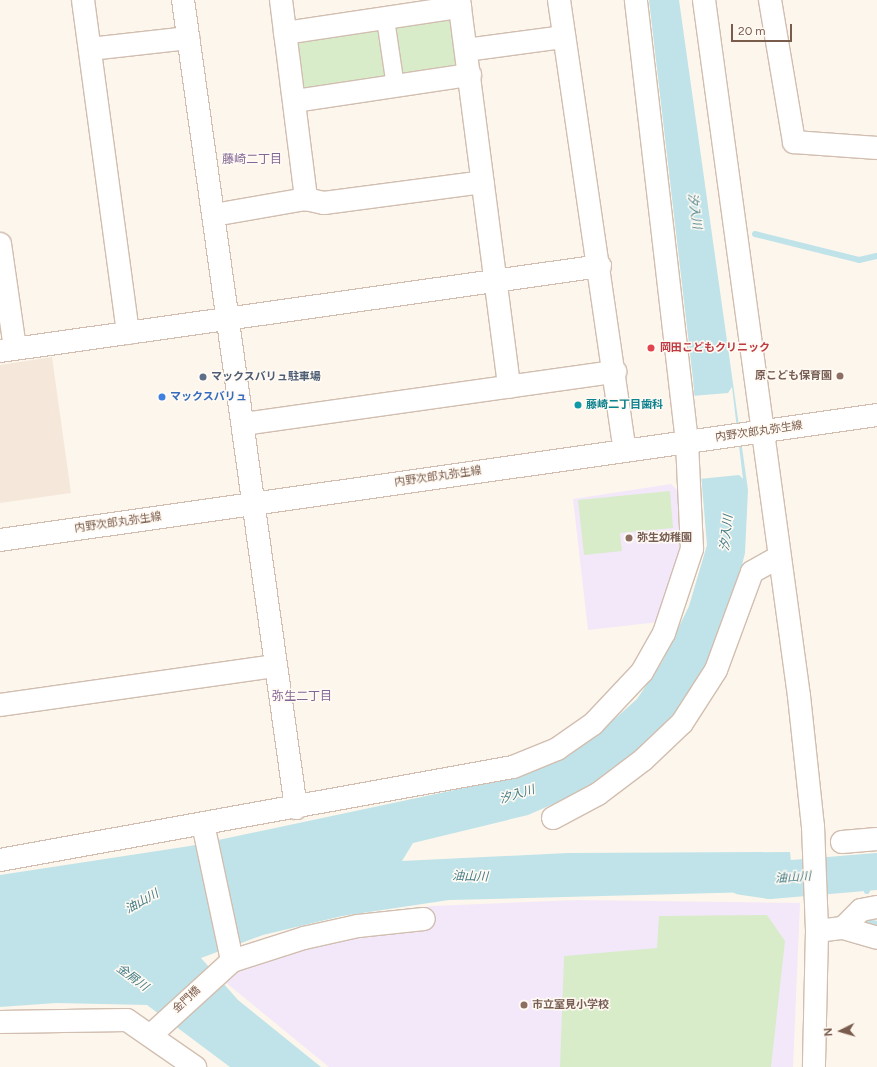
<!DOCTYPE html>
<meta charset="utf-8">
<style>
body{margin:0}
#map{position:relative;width:877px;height:1067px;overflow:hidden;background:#fdf6ec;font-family:Figtree,"Noto Sans JP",sans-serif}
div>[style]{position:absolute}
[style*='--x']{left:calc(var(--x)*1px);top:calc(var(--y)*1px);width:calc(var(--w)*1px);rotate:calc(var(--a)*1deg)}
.residential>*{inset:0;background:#f5e8da}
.education>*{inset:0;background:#f3e8fa}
.green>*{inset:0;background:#d8ecc9}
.water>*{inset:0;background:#bfe3e8}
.pier>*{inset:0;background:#fdf6ec}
.stream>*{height:6px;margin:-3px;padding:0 3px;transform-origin:3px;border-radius:3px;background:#bfe3e8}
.river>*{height:37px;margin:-18.5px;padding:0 18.5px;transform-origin:18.5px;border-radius:18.5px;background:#bfe3e8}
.roads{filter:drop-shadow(1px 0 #d1beb0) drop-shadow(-1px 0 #d1beb0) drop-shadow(0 1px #d1beb0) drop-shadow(0 -1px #d1beb0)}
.pedestrian>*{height:17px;margin:-8.5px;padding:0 8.5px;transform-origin:8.5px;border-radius:8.5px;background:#fff}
.minor>*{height:22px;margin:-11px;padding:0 11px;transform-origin:11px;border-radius:11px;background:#fff}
.tertiary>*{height:22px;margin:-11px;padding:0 11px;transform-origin:11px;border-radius:11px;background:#fff}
.secondary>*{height:22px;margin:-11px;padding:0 11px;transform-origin:11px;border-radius:11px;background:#fff}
.dots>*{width:11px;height:11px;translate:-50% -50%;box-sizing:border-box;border:2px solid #fffaf3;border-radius:50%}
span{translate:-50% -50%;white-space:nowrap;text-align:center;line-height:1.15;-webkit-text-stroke:3px #fffaf3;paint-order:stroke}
.health-label{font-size:11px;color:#be3a42;font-weight:700}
.left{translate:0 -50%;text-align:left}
.education-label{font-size:11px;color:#785e54;font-weight:700}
.right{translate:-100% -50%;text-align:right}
.service-label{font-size:11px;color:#4e5e75;font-weight:700}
.shop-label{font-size:11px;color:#366cbe;font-weight:700}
.culture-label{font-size:11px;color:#0d838f;font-weight:700}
.street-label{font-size:11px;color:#7a5c4d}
.neighbourhood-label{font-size:12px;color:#846695}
.water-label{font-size:12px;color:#437c86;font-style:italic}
.north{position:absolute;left:821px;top:1011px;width:40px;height:40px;-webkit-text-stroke:3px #fffaf3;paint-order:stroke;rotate:265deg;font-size:11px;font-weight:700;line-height:16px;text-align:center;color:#7a5c4d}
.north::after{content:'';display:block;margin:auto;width:14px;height:18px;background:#7a5c4d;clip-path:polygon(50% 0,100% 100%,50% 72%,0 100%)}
.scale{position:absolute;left:731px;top:24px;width:61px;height:18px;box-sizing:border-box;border:2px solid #7a5c4d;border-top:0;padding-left:5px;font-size:12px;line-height:14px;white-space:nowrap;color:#7a5c4d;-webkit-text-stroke:3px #fffaf3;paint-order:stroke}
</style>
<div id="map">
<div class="residential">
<i style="clip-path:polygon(52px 357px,71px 493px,0 503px,0 365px)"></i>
</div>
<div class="education">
<i style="clip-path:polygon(671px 484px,679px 492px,681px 560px,659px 622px,588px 630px,573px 499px)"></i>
<i style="clip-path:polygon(577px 900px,800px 903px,793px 1067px,329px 1067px,225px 982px,240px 949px,379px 915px,432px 906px)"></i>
</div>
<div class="green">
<i style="clip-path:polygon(450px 14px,460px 63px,454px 72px,311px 91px,302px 86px,296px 44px,301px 35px)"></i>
<i style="clip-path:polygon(670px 491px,673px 528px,620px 533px,622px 551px,584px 555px,578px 500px)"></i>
<i style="clip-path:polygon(767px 915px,785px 941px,771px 1067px,560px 1067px,564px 956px,657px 948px,659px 916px)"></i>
</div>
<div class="water">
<i style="clip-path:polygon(649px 0,679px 0,748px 490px,745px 553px,730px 614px,706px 674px,668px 725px,592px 787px,528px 815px,413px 843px,402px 861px,568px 853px,790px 852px,794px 891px,449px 900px,342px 916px,263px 935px,201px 958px,238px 1000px,321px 1067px,230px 1067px,147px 1005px,56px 1003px,0 1007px,0 875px,190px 846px,497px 781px,545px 764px,600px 732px,637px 699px,662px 662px,689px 606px,707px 545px,693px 379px)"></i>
</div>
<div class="pier">
<i style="clip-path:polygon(732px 387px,743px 479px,739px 475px,699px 479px,692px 396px,728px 393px)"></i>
</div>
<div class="stream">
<i style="--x:755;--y:234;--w:107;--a:14"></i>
<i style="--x:859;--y:260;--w:18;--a:-13"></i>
<i style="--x:865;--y:873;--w:18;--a:84"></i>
<i style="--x:870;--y:922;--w:7;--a:16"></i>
</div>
<div class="river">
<i style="--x:742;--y:876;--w:27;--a:8"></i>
<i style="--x:769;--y:880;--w:108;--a:-4.8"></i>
</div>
<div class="roads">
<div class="pedestrian">
<i style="--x:385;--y:19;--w:68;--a:81.5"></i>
</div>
<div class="minor">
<i style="--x:83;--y:0;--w:336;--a:82.3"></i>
<i style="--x:281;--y:0;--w:201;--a:82.8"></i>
<i style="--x:459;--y:0;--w:390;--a:82.6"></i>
<i style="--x:770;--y:0;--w:144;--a:80.4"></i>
<i style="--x:794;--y:142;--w:83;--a:4.1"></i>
<i style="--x:285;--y:33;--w:177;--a:-8.5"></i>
<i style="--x:90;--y:49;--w:99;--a:-6.4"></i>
<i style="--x:466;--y:50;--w:99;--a:-7.6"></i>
<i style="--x:295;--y:101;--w:177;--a:-8.5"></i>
<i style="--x:214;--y:215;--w:93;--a:-9.9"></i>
<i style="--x:306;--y:199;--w:18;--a:13"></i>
<i style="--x:324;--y:203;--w:160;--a:-7.5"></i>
<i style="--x:0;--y:244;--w:105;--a:81.8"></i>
<i style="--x:243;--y:424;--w:376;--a:-8"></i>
<i style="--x:0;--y:705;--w:278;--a:-8.1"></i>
<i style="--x:553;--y:818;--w:51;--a:-28.1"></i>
<i style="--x:598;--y:794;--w:56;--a:-37.1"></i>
<i style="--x:643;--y:760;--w:54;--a:-43.5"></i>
<i style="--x:682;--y:723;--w:63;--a:-57.3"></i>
<i style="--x:716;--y:670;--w:104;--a:-69.8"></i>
<i style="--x:752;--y:572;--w:31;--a:-29"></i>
<i style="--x:203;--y:824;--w:140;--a:78"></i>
<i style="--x:842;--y:842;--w:35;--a:-5"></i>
<i style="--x:0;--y:860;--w:521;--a:-10.28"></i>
<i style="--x:513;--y:767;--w:48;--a:-22.2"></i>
<i style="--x:557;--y:749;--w:44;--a:-34.8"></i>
<i style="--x:593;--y:724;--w:71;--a:-46.7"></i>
<i style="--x:642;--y:672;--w:45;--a:-60.6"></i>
<i style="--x:664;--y:633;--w:89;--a:-71.6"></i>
<i style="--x:692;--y:549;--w:107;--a:-92.7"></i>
<i style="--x:687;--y:442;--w:445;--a:-96.6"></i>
<i style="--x:843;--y:928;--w:35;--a:16"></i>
<i style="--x:817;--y:931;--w:26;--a:-7"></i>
<i style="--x:843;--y:928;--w:25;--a:-45"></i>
<i style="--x:861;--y:910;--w:16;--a:-11"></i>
<i style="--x:151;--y:1035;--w:110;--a:-42.4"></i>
<i style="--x:232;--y:961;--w:76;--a:-17.7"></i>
<i style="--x:304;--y:938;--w:55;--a:-12.5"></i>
<i style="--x:358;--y:926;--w:66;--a:-6.1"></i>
</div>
<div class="tertiary">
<i style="--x:183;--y:0;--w:816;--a:82.04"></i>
<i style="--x:559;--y:0;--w:455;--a:81.7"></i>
<i style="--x:704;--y:0;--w:702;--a:82.23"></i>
<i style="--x:799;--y:696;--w:131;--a:83.9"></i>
<i style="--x:813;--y:826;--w:105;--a:87.8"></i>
<i style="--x:817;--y:931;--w:136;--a:91.3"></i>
<i style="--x:0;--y:351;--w:606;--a:-8.06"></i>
<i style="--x:0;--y:1022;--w:127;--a:-0.9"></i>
<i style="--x:127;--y:1020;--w:83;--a:34.7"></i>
</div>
<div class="secondary">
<i style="--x:0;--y:540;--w:886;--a:-8.11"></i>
</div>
</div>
<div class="dots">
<i style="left:651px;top:348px;background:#e0444e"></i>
<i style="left:840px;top:376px;background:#8d6e63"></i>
<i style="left:203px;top:377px;background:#5c6f8a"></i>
<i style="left:162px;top:397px;background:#3f7fe0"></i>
<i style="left:578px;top:405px;background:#0f9aa8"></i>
<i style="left:629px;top:538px;background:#8d6e63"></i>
<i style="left:524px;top:1005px;background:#8d6e63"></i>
</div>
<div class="health-label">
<span class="left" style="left:660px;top:348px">岡田こどもクリニック</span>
</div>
<div class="education-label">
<span class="right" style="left:832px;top:376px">原こども保育園</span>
<span class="left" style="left:637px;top:538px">弥生幼稚園</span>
<span class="left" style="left:532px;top:1005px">市立室見小学校</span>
</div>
<div class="service-label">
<span class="left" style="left:211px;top:377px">マックスバリュ駐車場</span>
</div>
<div class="shop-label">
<span class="left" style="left:170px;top:397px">マックスバリュ</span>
</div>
<div class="culture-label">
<span class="left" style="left:586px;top:405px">藤崎二丁目歯科</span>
</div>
<div class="street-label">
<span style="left:759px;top:432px;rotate:-8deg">内野次郎丸弥生線</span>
<span style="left:438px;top:477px;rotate:-8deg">内野次郎丸弥生線</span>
<span style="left:118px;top:523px;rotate:-8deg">内野次郎丸弥生線</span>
<span style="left:187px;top:1000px;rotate:-43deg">金門橋</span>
</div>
<div class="neighbourhood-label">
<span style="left:252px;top:160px">藤崎二丁目</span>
<span style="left:302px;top:697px">弥生二丁目</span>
</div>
<div class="water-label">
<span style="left:694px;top:211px;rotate:82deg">汐入川</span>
<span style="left:727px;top:533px;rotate:-84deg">汐入川</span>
<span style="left:517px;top:795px;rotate:-17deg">汐入川</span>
<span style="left:470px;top:877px;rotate:2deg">油山川</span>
<span style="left:793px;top:878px;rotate:-4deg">油山川</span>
<span style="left:142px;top:902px;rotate:-29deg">油山川</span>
<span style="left:132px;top:978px;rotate:37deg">金屑川</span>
</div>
<div class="north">N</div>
<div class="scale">20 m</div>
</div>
